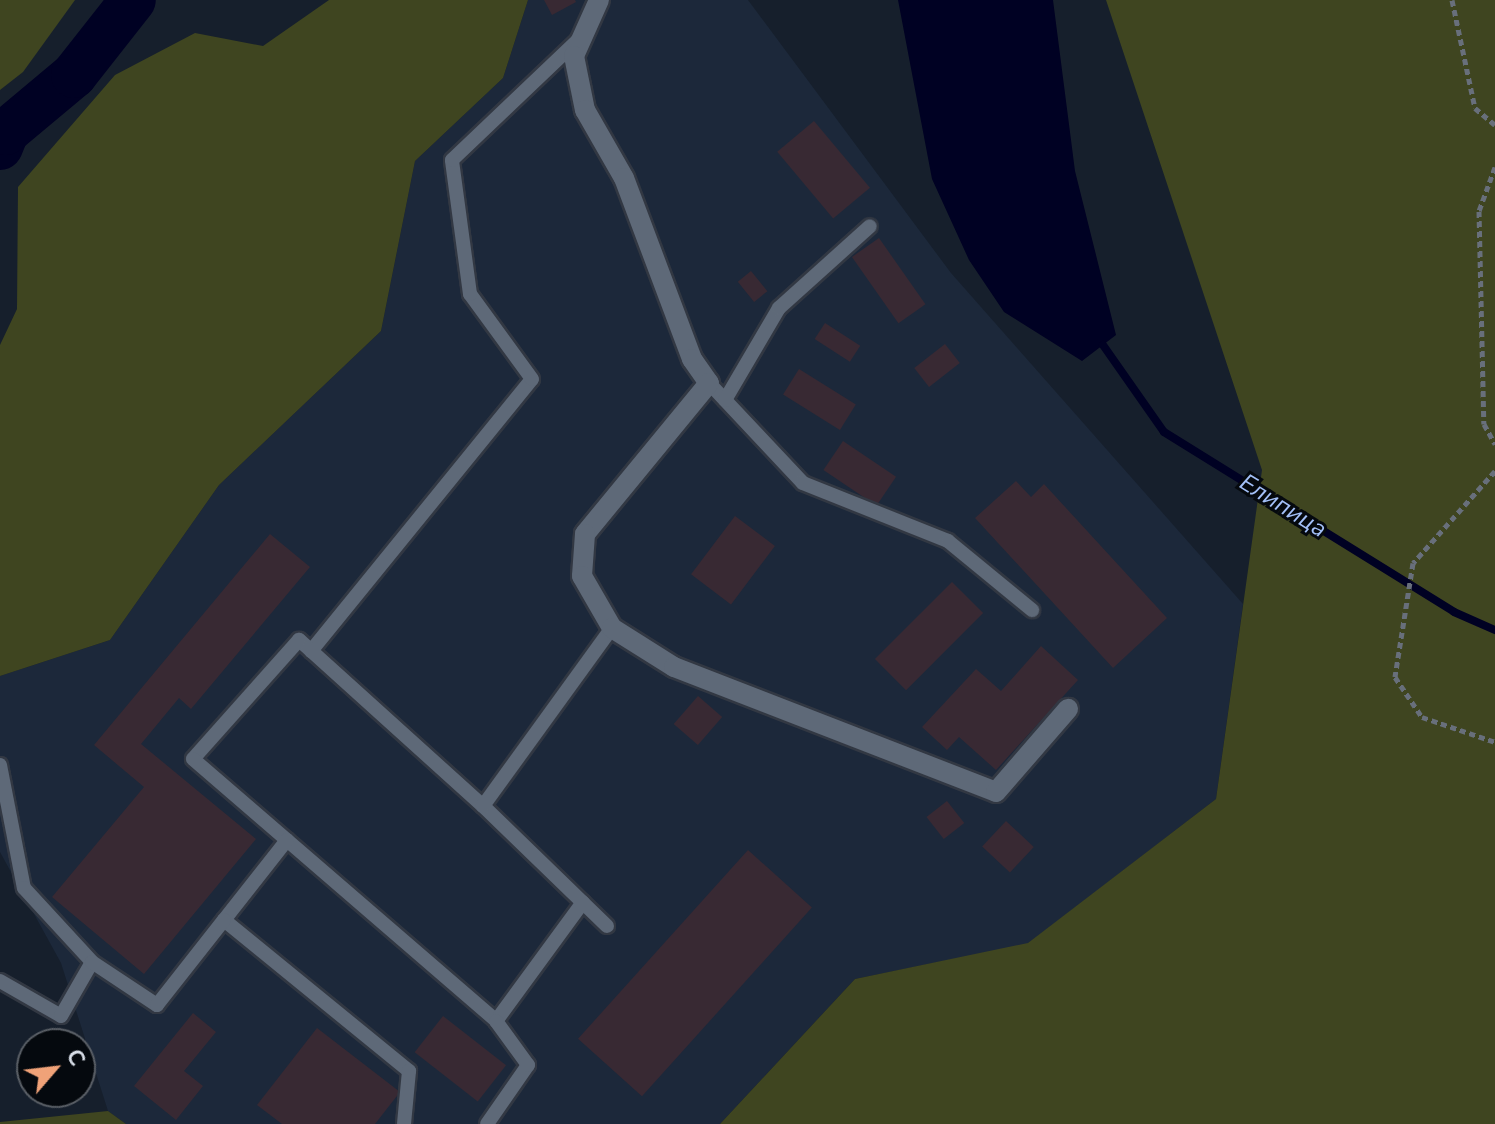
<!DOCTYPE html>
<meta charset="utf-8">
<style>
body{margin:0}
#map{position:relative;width:1495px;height:1124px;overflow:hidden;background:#161f2c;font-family:"Nunito Sans",sans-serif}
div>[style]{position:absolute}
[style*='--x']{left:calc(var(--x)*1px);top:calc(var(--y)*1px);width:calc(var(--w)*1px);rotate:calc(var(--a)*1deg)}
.built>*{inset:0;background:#1c283a}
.green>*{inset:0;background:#3f4520}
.water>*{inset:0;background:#000123}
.stream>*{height:8px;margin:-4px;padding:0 4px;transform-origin:4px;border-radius:4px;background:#000123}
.river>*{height:46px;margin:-23px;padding:0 23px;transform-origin:23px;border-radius:23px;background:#000123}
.building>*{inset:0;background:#382933;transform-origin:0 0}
.path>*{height:5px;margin-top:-2.5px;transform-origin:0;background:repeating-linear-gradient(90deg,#686f7b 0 6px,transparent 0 10px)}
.roads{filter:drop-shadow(2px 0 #323843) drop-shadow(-2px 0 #323843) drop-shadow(0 2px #323843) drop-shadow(0 -2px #323843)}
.service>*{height:14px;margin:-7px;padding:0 7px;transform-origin:7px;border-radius:7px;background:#5e6978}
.minor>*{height:20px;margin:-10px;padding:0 10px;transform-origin:10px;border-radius:10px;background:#5e6978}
span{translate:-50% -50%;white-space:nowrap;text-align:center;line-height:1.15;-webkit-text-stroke:6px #05090e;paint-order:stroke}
.water-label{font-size:24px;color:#a3c0f8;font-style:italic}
.north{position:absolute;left:16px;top:1028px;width:80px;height:80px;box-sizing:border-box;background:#05090e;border:2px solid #5a5f66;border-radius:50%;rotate:62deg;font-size:22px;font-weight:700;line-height:32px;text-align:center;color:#dae0ea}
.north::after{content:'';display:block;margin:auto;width:28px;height:36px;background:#f0a278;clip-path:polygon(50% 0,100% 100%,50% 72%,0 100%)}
</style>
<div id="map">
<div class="built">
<i style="clip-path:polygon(528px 0,748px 0,951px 273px,1243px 604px,1216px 799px,1028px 944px,855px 979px,720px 1124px,126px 1124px,108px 1111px,61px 963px,0 852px,0 676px,110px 640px,219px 485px,381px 331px,415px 161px,503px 78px)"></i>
</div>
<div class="green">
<i style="clip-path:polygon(0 0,75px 0,23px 72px,0 90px)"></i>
<i style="clip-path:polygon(329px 0,528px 0,503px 78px,415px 161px,381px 331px,219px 485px,110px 640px,0 676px,0 345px,17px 309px,18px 187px,115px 75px,195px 33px,263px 46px)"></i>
<i style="clip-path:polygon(1106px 0,1495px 0,1495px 1124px,720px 1124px,855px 979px,1028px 943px,1216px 799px,1262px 470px)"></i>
<i style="clip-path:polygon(108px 1111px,126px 1124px,0 1124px,0 1122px)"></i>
</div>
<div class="water">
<i style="clip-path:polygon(898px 0,1053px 0,1075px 171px,1116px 335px,1082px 361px,1004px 312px,969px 260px,932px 179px)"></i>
</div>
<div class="stream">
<i style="--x:1103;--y:345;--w:106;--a:55"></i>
<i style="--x:1164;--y:432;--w:341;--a:31.8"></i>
<i style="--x:1454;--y:612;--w:45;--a:23.7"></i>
</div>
<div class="river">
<i style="--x:0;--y:147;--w:16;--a:-68"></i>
<i style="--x:6;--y:132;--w:89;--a:-40"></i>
<i style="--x:74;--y:75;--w:95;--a:-51.8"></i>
</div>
<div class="building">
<i style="clip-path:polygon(544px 0,575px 0,576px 2px,552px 15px)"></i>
<i style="left:814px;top:121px;width:87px;height:48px;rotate:50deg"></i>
<i style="left:879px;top:238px;width:81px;height:33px;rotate:55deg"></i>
<i style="left:751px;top:271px;width:26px;height:17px;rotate:51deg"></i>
<i style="left:825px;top:323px;width:42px;height:19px;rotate:33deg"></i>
<i style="left:945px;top:344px;width:24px;height:39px;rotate:52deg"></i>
<i style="left:799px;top:369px;width:67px;height:30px;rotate:32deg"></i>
<i style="left:843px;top:441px;width:64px;height:35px;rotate:34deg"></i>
<i style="clip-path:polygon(1016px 481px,1031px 497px,1044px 484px,1167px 618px,1113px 668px,975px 518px)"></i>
<i style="left:735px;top:516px;width:50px;height:73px;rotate:37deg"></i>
<i style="clip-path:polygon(270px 534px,310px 567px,191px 709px,179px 698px,141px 744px,256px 839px,144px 974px,52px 897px,144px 787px,94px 745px)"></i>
<i style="left:952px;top:582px;width:44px;height:109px;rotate:45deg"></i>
<i style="clip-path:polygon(1041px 646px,1078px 680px,996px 770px,959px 737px,947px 750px,922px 727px,976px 669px,1001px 691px)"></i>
<i style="left:698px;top:696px;width:32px;height:37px;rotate:41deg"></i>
<i style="left:947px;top:801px;width:28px;height:26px;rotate:52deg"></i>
<i style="left:1006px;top:821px;width:38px;height:35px;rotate:43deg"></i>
<i style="left:748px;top:850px;width:86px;height:254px;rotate:42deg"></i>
<i style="clip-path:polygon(193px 1013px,216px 1032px,184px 1071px,203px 1086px,176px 1120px,134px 1086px)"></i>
<i style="left:443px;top:1016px;width:80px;height:46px;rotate:38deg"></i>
<i style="clip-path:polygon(317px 1028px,400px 1092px,375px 1124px,282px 1124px,257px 1105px)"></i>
</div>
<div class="path">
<i style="--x:1452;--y:0;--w:110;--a:78"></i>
<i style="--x:1475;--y:108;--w:26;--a:40"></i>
<i style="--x:1495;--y:167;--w:47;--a:110"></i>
<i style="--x:1479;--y:211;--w:213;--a:88.7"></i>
<i style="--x:1484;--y:424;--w:23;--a:61"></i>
<i style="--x:1495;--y:471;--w:123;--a:131.7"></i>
<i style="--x:1413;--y:563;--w:115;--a:99"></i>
<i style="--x:1395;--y:677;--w:48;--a:56"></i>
<i style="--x:1422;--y:717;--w:77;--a:18.9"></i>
</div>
<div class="roads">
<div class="service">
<i style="--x:709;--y:383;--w:137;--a:46.8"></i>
<i style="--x:803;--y:483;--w:156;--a:21.8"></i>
<i style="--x:948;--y:541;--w:109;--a:39.4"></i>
<i style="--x:725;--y:400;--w:107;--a:-59.6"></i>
<i style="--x:779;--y:308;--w:122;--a:-42"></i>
<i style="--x:311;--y:651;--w:350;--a:-50.9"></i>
<i style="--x:532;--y:379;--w:105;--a:-126.1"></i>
<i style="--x:470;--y:294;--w:135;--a:-97.7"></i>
<i style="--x:452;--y:160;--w:174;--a:-43.6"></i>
<i style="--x:0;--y:765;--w:125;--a:79"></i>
<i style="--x:24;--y:888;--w:100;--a:47.4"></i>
<i style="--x:483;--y:806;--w:248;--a:-137.9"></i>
<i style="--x:299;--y:640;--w:159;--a:131.7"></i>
<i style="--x:193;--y:759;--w:401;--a:40.8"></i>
<i style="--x:496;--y:1021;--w:147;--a:-53.8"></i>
<i style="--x:287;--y:840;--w:102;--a:128.2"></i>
<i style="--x:224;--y:920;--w:239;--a:39.2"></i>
<i style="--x:409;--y:1071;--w:53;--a:95.4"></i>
<i style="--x:607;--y:926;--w:173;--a:-135.9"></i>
<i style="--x:483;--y:806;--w:220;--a:-54.1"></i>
<i style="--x:0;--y:981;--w:70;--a:29.8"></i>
<i style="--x:61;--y:1016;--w:62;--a:-60.1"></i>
<i style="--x:92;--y:962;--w:78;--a:33.5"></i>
<i style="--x:157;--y:1005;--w:108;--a:-51.8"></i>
<i style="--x:487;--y:1124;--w:72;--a:-55.2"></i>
<i style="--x:528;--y:1065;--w:54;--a:-126"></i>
</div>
<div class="minor">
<i style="--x:599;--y:0;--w:61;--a:114.1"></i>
<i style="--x:574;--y:56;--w:55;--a:78.5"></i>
<i style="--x:585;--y:110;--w:78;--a:60.2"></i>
<i style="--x:624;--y:178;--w:193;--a:69.4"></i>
<i style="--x:692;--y:359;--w:29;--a:55"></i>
<i style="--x:709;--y:383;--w:195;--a:129.4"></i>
<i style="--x:585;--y:534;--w:42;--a:94.1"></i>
<i style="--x:582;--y:576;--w:60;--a:60"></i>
<i style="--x:612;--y:628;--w:73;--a:32.2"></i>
<i style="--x:674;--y:667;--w:345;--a:21.2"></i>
<i style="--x:996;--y:792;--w:110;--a:-49.1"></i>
</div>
</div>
<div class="water-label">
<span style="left:1283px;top:506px;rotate:32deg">Елипица</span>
</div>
<div class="north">С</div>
</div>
